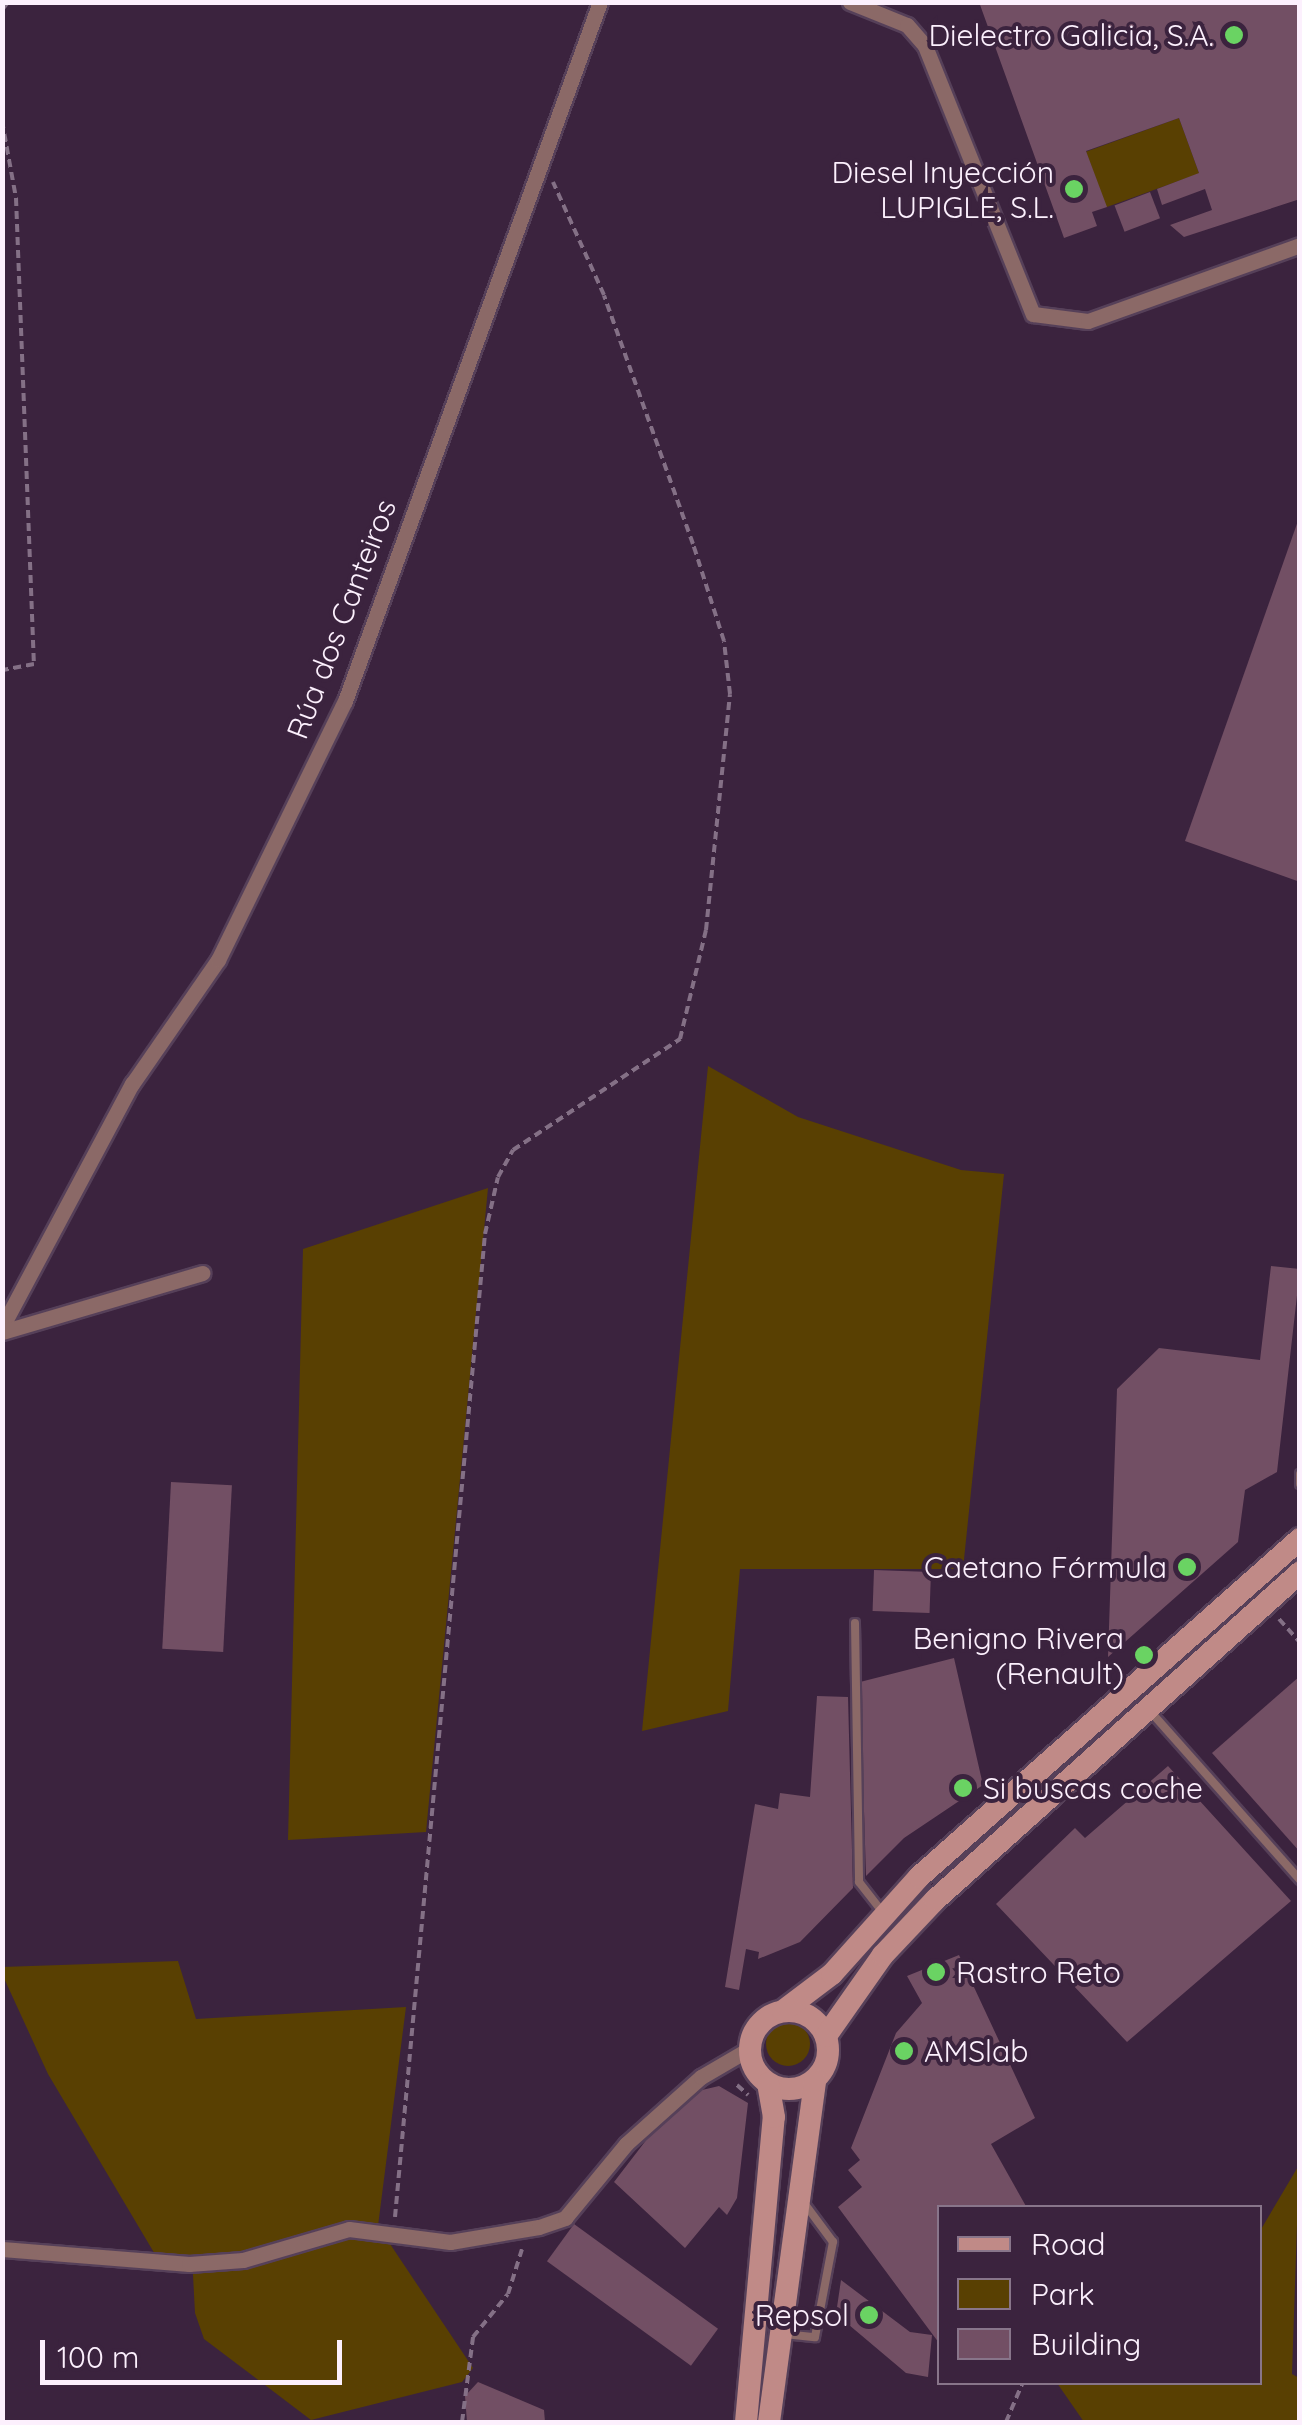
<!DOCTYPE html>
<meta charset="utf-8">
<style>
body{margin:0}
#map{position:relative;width:1302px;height:2425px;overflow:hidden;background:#3b233e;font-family:Quicksand,sans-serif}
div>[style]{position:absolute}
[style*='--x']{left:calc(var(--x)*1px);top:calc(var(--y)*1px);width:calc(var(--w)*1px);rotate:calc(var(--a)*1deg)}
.green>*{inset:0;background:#594002;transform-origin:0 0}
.round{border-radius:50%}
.building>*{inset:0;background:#724f64;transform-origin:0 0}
.path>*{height:4px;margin-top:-2px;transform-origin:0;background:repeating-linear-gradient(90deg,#847086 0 8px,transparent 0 13px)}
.roads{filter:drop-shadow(2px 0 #564059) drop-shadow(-2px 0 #564059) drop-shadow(0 2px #564059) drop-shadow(0 -2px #564059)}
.service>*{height:8px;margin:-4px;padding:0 4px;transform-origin:4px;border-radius:4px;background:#8b6967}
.minor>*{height:15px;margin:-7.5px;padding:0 7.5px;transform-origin:7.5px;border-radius:7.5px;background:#8b6967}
.secondary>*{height:22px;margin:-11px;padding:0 11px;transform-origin:11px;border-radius:11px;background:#c08a87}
.secondary>.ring{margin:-11px;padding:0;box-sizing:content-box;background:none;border:22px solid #c08a87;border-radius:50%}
.dots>*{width:28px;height:28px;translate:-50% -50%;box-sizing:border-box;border:5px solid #3b233e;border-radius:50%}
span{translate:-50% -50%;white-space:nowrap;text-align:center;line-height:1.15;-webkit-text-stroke:8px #3b233e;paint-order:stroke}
.poi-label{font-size:30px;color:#fcf0fd}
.right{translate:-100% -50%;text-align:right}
.left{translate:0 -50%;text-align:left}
.street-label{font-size:30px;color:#fcf0fd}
.frame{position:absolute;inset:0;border:5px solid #fcf0fd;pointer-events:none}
.legend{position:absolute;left:937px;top:2205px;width:325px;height:180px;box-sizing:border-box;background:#3b233e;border:2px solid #88758a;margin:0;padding:12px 18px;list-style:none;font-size:30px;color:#fcf0fd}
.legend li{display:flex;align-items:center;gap:20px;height:50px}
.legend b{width:50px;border:2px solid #88758a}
.scale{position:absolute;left:40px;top:2340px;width:302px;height:45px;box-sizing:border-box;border:5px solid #fcf0fd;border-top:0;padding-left:12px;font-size:30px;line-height:35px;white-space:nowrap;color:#fcf0fd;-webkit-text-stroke:8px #3b233e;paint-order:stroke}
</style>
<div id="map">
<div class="green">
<i style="left:1179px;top:118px;width:59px;height:99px;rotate:70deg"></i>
<i style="clip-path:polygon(708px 1066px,798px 1117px,961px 1170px,1004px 1174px,963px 1569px,740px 1569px,728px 1711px,642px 1731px)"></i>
<i style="clip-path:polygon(488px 1188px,426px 1832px,288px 1840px,303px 1249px)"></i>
<i style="clip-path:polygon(178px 1961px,196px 2019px,406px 2007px,378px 2226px,473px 2368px,462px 2382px,311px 2420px,204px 2339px,195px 2313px,192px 2256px,156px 2256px,48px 2074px,3px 1976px,2px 1967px)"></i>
<i class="round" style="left:766px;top:2022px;width:44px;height:44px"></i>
<i style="clip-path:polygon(1299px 2165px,1292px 2374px,1299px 2378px,1299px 2422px,1084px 2422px,1057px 2383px,1260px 2382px,1260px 2231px)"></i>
</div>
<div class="building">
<i style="clip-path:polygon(979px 2px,1300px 2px,1300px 199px,1184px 237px,1170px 225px,1212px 210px,1205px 189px,1162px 205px,1157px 189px,1199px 173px,1179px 118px,1086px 151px,1107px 207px,1092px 212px,1097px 226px,1064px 238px)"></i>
<i style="left:1150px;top:192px;width:28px;height:38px;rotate:69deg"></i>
<i style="clip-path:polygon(1299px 518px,1300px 518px,1300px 882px,1185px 841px)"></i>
<i style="clip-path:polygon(1271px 1266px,1300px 1269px,1277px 1472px,1245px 1490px,1238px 1542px,1108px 1657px,1117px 1389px,1159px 1348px,1260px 1360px)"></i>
<i style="left:171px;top:1482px;width:61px;height:167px;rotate:3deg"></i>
<i style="left:874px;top:1570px;width:57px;height:41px;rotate:2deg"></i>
<i style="clip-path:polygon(954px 1658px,983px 1785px,904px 1838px,866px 1876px,860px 1682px)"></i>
<i style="clip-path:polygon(1300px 1676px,1300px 1852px,1212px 1753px)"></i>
<i style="clip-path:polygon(817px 1696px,848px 1697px,853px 1888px,800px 1942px,758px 1959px,759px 1952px,746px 1949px,739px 1990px,725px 1987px,755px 1804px,778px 1809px,780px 1793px,810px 1797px)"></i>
<i style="clip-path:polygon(1168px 1766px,1291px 1901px,1127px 2042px,996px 1904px,1075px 1828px,1085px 1838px)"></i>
<i style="clip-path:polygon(959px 1955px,1035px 2118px,991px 2144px,1027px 2208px,939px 2208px,939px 2343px,838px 2207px,862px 2187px,848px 2170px,860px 2160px,851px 2148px,896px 2033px,922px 2003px,907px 1976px)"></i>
<i style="clip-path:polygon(719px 2086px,748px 2103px,737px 2198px,727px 2215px,719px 2207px,685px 2248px,614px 2182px,647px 2139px,702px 2090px)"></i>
<i style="left:574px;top:2224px;width:178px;height:46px;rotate:36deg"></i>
<i style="clip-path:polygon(841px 2280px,910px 2332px,932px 2335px,928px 2377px,906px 2373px,836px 2314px)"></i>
<i style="clip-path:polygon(478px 2382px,544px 2410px,545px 2422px,467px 2422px,465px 2396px)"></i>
</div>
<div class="path">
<i style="--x:2;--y:10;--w:10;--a:-53"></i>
<i style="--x:2;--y:121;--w:78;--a:79.7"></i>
<i style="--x:16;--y:198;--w:466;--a:87.8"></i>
<i style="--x:34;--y:664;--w:33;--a:169"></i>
<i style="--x:1279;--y:1619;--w:31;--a:48"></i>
<i style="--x:737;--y:2085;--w:15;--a:42"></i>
<i style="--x:395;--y:2217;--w:987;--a:-84.77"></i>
<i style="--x:485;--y:1234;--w:58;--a:-77.2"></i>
<i style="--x:498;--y:1177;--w:31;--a:-61"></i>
<i style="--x:513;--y:1150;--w:201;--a:-33.6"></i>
<i style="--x:680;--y:1039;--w:112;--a:-76.6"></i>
<i style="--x:706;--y:930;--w:237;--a:-84.2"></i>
<i style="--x:730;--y:694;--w:53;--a:-96.5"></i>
<i style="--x:724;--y:641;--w:102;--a:-107.7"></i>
<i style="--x:693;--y:544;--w:264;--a:-109.7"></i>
<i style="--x:604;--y:295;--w:124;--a:-114.3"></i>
<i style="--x:462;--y:2422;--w:86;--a:-82.6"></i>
<i style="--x:473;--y:2337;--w:55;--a:-50.9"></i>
<i style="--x:508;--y:2294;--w:47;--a:-72.7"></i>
<i style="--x:1006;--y:2422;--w:43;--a:-67"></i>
</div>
<div class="roads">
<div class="service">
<i style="--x:1300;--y:1474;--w:10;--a:90"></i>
<i style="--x:855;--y:1623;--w:259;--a:89.1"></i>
<i style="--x:859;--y:1882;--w:37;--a:52"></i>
<i style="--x:1150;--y:1711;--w:226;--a:48.4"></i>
<i style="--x:784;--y:2334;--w:31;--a:6"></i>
<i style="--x:815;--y:2337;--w:97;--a:-79.3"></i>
<i style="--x:833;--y:2242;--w:49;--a:-126.6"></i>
</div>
<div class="minor">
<i style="--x:850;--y:2;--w:61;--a:22"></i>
<i style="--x:907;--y:25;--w:28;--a:49"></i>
<i style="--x:925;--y:46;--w:289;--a:68.1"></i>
<i style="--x:1033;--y:314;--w:55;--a:7.3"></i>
<i style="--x:1088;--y:321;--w:225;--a:-19.7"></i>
<i style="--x:2;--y:1327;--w:276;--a:-61.9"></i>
<i style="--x:132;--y:1084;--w:151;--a:-55.3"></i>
<i style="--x:218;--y:960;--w:288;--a:-63.9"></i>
<i style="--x:345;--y:701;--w:744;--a:-69.96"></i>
<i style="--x:2;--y:1332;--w:209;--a:-16.4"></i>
<i style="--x:2;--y:2249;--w:188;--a:4.6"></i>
<i style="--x:189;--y:2264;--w:54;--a:-4.2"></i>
<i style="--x:243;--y:2260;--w:110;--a:-16.3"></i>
<i style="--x:349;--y:2229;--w:102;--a:7.3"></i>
<i style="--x:450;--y:2242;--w:90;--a:-9.6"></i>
<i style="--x:539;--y:2227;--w:28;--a:-19"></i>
<i style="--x:565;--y:2218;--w:96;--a:-50.5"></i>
<i style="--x:626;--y:2144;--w:101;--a:-41.8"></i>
<i style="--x:701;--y:2077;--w:56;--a:-30.3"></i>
</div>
<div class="secondary">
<i class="ring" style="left:750px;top:2011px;width:56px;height:56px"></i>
<i style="--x:783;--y:2011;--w:61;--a:-37.1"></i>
<i style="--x:832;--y:1974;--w:130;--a:-48.1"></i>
<i style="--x:919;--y:1877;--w:509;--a:-41.58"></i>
<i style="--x:826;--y:2036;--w:99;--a:-54.9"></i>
<i style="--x:883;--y:1955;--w:76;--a:-46.6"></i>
<i style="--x:935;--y:1900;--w:491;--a:-41.9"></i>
<i style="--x:746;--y:2422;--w:306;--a:-84.8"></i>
<i style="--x:774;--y:2117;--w:34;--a:-100"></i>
<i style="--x:769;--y:2422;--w:345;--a:-82.3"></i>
</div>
</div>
<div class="dots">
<i style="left:1234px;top:35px;background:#6ad363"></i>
<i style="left:1074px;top:189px;background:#6ad363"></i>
<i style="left:1187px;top:1567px;background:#6ad363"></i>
<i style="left:1144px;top:1655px;background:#6ad363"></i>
<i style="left:963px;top:1788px;background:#6ad363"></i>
<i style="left:936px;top:1972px;background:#6ad363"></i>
<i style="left:904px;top:2051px;background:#6ad363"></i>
<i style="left:869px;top:2315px;background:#6ad363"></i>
</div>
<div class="poi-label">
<span class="right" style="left:1214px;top:35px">Dielectro Galicia, S.A.</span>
<span class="right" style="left:1054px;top:189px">Diesel Inyección<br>LUPIGLE, S.L.</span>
<span class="right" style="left:1167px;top:1567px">Caetano Fórmula</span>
<span class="right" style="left:1124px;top:1655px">Benigno Rivera<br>(Renault)</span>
<span class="left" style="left:983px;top:1788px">Si buscas coche</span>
<span class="left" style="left:956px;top:1972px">Rastro Reto</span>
<span class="left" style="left:924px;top:2051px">AMSlab</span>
<span class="right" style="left:849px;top:2315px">Repsol</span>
</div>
<div class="street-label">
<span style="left:341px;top:619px;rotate:-69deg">Rúa dos Canteiros</span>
</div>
<div class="frame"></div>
<ul class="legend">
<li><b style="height:12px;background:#c08a87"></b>Road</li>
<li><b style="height:28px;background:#594002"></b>Park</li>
<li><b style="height:28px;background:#724f64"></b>Building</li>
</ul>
<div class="scale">100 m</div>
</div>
